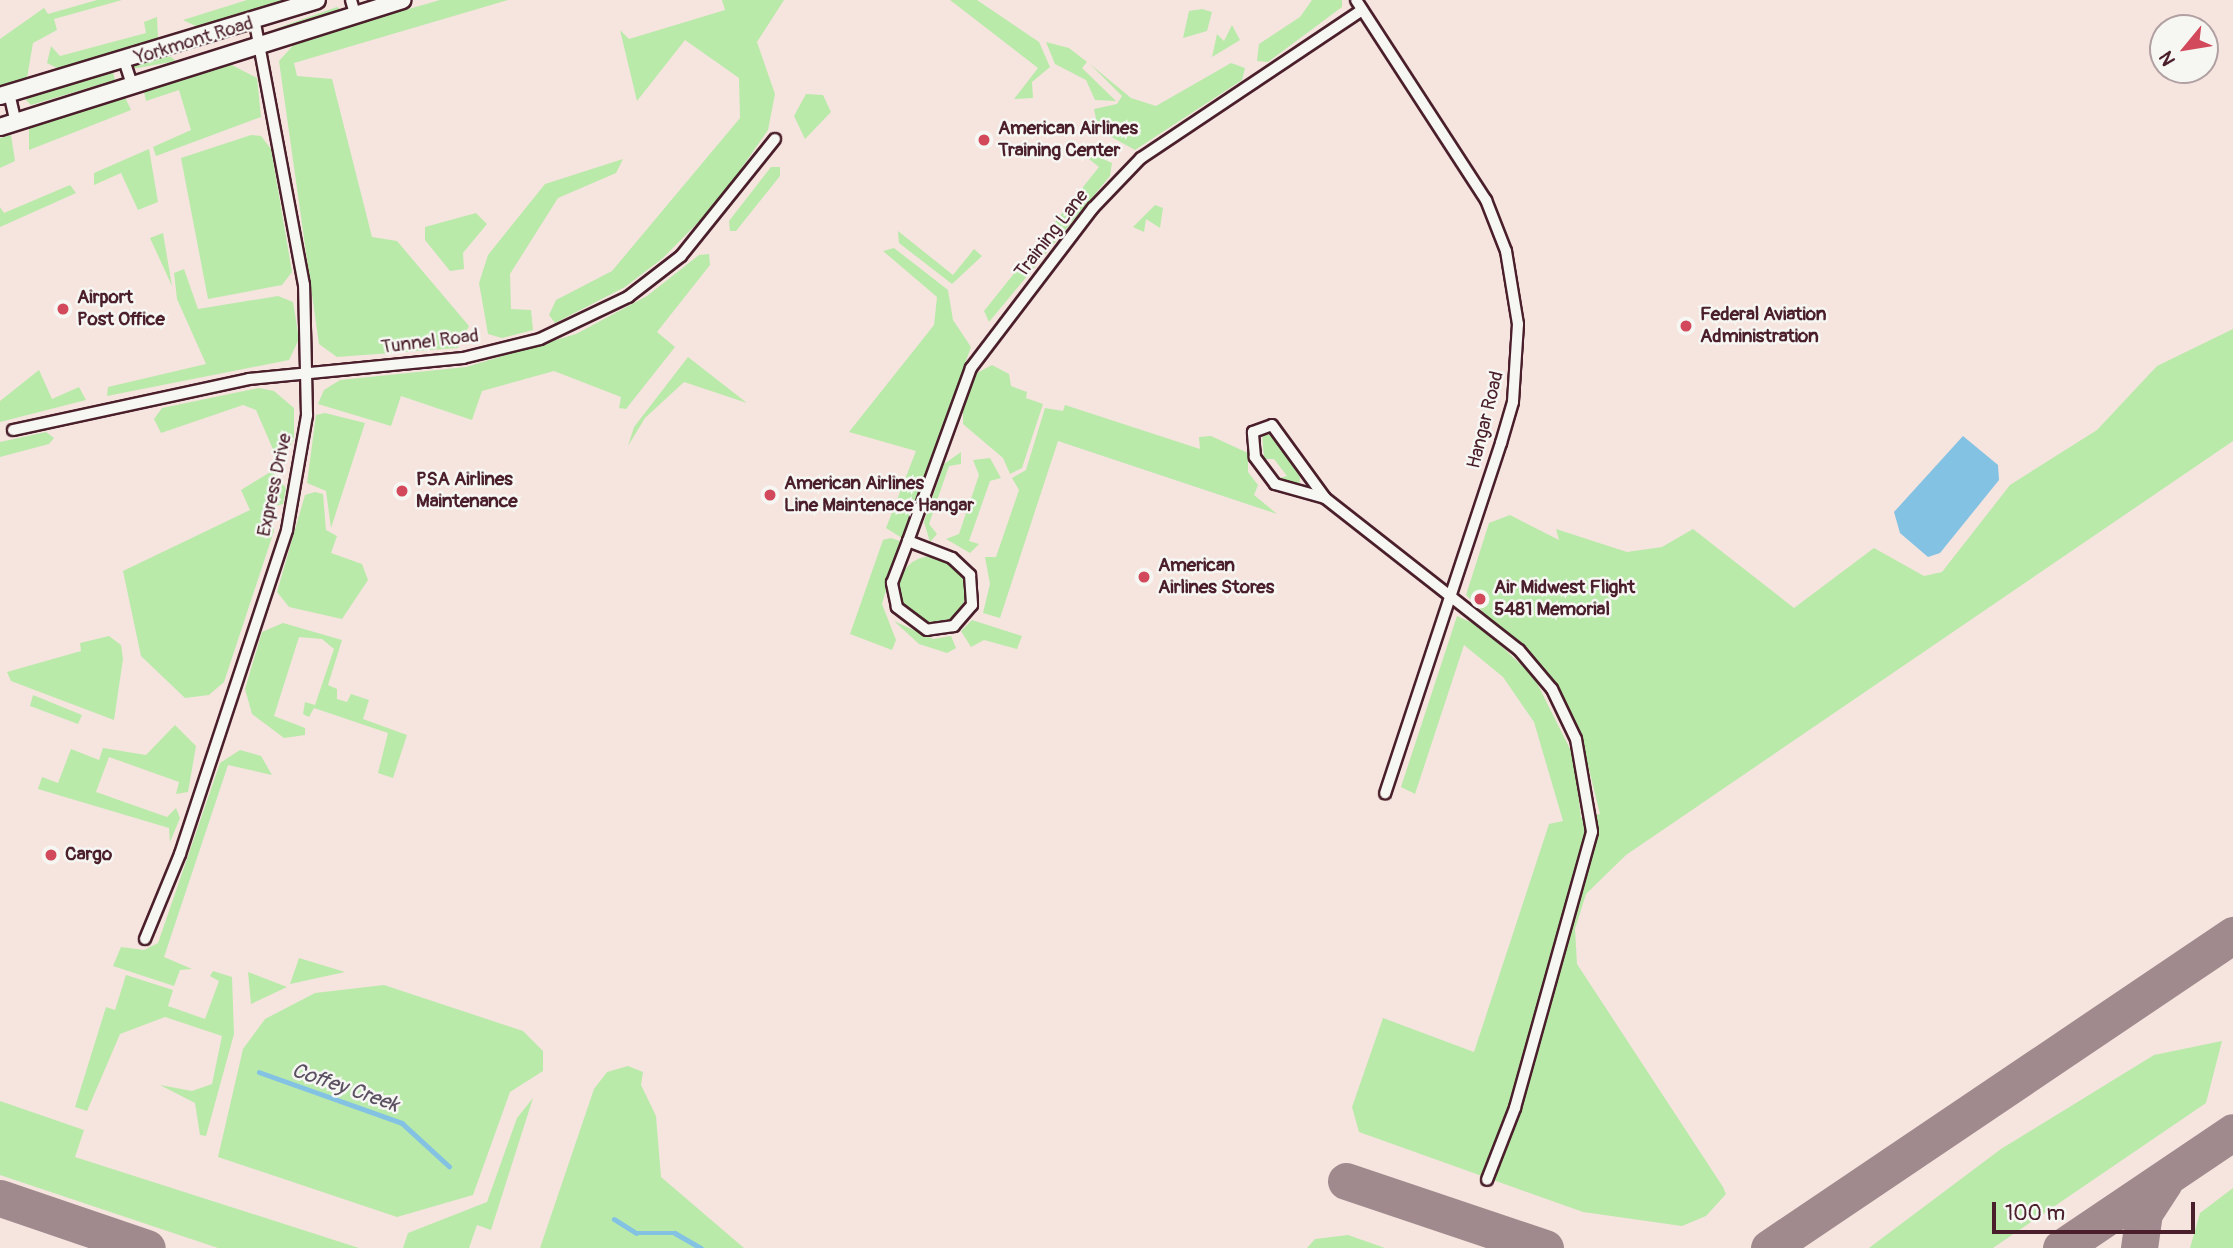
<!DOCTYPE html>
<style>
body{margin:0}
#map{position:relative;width:2233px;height:1248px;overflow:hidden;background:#f6f6f2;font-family:Pangolin,sans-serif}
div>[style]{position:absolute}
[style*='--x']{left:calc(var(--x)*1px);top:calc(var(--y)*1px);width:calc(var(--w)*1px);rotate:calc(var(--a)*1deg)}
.built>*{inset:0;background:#f6e4df}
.green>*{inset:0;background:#b9eaaa}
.round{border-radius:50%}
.water>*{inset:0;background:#83c2e3}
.stream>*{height:4.5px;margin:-2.25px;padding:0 2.25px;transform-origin:2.25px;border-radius:2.25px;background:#83c2e3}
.taxiway>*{height:37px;margin:-18.5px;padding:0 18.5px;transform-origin:18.5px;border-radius:18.5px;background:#a08a8e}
.roads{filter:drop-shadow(2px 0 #4a1f2b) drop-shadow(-2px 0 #4a1f2b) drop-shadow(0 2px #4a1f2b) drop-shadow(0 -2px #4a1f2b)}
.street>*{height:10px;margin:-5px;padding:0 5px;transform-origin:5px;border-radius:5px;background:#f6f6f2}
.secondary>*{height:16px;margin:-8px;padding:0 8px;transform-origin:8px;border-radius:8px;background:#f6f6f2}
.dots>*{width:19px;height:19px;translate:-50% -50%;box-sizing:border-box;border:4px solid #f6f6f2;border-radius:50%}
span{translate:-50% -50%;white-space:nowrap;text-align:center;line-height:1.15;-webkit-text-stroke:5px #f6f6f2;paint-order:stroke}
.street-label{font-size:19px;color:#4a1f2b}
.poi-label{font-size:19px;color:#4a1f2b;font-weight:700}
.left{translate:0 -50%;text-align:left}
.water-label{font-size:21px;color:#5b5062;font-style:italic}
.north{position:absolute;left:2149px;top:14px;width:70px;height:70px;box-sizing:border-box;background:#f6f6f2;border:2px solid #b1a0a2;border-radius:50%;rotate:240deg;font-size:19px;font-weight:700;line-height:28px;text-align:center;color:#4a1f2b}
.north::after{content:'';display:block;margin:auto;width:24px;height:32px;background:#d1495b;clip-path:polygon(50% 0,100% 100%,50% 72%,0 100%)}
.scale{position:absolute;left:1992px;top:1202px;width:203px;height:32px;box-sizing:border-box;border:4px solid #4a1f2b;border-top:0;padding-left:9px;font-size:21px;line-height:24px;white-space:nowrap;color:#4a1f2b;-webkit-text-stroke:5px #f6f6f2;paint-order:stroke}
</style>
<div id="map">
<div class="built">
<i style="clip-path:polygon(evenodd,0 0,2233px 0,2233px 1248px,0 1248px,0 0,2163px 28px,2205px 28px,2205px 70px,2163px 70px,2163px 28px)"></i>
</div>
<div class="green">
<i style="clip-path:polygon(97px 0,122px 0,54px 19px,57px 30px,33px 43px,27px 78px,0 87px,0 39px,44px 8px,48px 14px)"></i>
<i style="clip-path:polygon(247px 0,286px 0,198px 27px,183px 20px)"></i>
<i style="clip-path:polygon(440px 0,508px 0,294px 63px,297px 76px,332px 79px,372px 237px,397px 241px,469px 326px,458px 348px,337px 357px,319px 344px,279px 61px,297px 41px)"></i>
<i style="clip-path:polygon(722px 0,784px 0,757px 42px,775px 94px,768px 130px,718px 202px,663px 258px,625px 287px,555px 323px,549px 315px,556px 300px,612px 271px,740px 118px,739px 78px,685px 40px,637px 101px,620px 30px,629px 39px,725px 10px)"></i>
<i style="clip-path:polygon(950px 0,977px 0,1039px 42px,1050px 67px,1032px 82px,1033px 98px,1014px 99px,1038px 68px)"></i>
<i style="clip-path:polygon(1312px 0,1342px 0,1342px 7px,1268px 62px,1257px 61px,1259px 44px,1300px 17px)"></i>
<i style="clip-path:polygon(340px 9px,278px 30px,275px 29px,337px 7px)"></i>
<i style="clip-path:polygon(1202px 9px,1212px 12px,1207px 31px,1183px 38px,1189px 11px)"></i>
<i style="clip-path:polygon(157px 17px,158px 38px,59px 69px,47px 63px,51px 46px,60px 56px,146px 33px,144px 22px)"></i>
<i style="clip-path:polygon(1232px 25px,1240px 40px,1212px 57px,1217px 34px,1224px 41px)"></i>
<i style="clip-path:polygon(1046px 42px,1069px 48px,1087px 62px,1082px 68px,1116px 101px,1095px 100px,1086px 80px,1055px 64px)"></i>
<i style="clip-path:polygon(166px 53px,176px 61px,132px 69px,135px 62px)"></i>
<i style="clip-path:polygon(228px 63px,257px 78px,261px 117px,156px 156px,153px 147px,191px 130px,179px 90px,146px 101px,143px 87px)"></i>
<i style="clip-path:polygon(1231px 63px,1245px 68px,1242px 80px,1135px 150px,1104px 133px,1096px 119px,1094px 109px,1117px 104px,1122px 96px,1090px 64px,1131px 98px,1156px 106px)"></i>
<i style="clip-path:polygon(112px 69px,115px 80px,31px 105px,26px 100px,29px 94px)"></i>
<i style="clip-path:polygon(806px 94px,823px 95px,831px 112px,805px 139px,794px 116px)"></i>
<i style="clip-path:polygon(124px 95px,131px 110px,29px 150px,29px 126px)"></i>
<i style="clip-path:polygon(11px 135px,15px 161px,0 168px,0 138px)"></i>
<i style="clip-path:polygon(251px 135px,261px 136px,271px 149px,292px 272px,282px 285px,208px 299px,181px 158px)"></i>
<i style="clip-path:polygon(149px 149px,158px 202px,138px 210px,121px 173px,94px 185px,94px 173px)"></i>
<i style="clip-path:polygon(1094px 155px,1112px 163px,1110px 176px,989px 322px,984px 311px,1099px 167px,1089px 159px)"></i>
<i style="clip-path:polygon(623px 159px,616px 173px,558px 198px,510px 274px,511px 309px,531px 310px,533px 330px,502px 338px,488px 334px,479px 283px,488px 255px,545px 184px)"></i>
<i style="clip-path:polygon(771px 167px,780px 167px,780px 176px,736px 231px,730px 231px,729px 221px)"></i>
<i style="clip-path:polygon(70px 185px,76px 193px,0 227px,0 207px,4px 213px)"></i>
<i style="clip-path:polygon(1155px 205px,1163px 208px,1160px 228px,1146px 219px,1144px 232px,1133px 227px)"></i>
<i style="clip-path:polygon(476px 213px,487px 224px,463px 253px,464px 269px,450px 271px,425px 240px,425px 227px)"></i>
<i style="clip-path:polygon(898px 231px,953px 275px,974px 249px,982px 256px,952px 284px,899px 243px)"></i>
<i style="clip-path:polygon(163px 233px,172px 286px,150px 238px)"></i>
<i style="clip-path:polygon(894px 248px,948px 290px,953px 320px,971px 347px,902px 538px,886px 528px,916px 451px,849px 432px,934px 325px,937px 297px,883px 251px)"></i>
<i style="clip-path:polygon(709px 254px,710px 265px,657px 332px,675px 347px,626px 409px,619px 408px,621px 397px,554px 371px,482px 391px,472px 420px,401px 396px,391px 426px,318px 404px,324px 390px,340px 380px,466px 367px,576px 334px,647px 296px,699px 255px)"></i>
<i style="clip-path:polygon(184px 269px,198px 309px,278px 296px,293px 302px,299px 339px,289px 360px,107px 396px,108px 387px,206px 364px,177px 299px,174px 273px)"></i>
<i style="clip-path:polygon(2233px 329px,2233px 441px,1626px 855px,1586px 894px,1575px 929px,1577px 964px,1723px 1187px,1726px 1194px,1706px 1216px,1682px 1226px,1583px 1212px,1359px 1132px,1352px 1107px,1383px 1018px,1474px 1052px,1549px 824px,1563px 821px,1534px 722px,1503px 677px,1464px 645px,1415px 794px,1401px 787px,1457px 616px,1481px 627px,1534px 677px,1574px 757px,1581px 818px,1600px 814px,1581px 737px,1556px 684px,1466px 595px,1489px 523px,1510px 515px,1559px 540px,1556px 529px,1627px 552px,1662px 547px,1693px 529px,1794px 608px,1874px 548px,1924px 576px,1942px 572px,2010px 485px,2097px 430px,2157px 366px)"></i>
<i style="clip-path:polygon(688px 357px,747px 403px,684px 382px,645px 418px,628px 446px,634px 427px)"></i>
<i style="clip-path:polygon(992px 365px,1009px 374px,1011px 386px,1027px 392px,1026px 398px,1043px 404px,1022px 468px,1010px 474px,1003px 458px,963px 424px,963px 405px,975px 374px)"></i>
<i style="clip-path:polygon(39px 370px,52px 399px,79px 387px,86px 400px,0 422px,0 401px)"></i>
<i style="clip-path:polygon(259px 388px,274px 391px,294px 408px,294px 440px,285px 453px,275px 454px,256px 410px,243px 405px,161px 433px,154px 419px,162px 408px)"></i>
<i style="clip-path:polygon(1065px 405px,1200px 449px,1199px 437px,1211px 436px,1248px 453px,1248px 472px,1258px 485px,1254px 495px,1277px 514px,1058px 441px,1000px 618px,983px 613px,990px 584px,985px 557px,996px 557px,1019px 490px,1012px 478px,1026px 470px,1045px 408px,1063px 411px)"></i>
<i style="clip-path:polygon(325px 413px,365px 423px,331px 528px,326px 491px,307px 483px,316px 415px)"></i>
<i style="clip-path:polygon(46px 432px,54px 438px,49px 444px,0 457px,0 442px)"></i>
<i style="clip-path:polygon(1262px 433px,1272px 436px,1300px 477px,1299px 487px,1282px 484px,1280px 478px,1287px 476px,1274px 459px,1264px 459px)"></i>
<i style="clip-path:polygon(961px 452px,961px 464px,949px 466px,929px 524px,937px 534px,930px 542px,924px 522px,944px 464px)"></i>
<i style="clip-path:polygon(990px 458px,1001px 478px,990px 481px,969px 541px,979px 544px,970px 553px,946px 539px,959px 534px,979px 475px,973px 460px)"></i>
<i style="clip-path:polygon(272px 471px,286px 488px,283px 504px,270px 507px,274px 531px,224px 682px,209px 695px,185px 698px,141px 656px,123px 571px,250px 510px,241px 490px)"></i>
<i style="clip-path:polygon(315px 492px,323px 494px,326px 530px,337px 536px,331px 553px,362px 564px,368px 580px,342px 619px,289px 607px,277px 592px,305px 495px)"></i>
<i style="clip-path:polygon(891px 538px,900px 541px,882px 604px,896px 640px,892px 650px,850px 634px,883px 540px)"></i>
<i class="round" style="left:898px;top:556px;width:68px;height:68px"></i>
<i style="clip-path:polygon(972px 620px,1022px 636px,1017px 649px,984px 640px,971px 647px,961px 631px)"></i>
<i style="clip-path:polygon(894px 621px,933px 639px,951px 636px,956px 648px,947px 653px,919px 644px)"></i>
<i style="clip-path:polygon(283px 623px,342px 640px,328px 685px,337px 689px,337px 699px,347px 702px,351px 694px,369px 700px,363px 719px,407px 735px,393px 778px,378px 773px,388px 733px,314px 708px,309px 717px,303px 714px,305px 702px,315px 705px,334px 649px,322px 639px,299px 637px,274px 716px,305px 728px,305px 735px,284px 738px,252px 714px,245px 689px,262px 632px)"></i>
<i style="clip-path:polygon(109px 636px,121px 645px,123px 659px,114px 720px,11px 681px,7px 672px,81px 651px,80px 643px)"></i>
<i style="clip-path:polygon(33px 695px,82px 715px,78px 724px,30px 706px)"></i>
<i style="clip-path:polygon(175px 725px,196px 746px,188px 792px,176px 794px,179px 782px,109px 757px,96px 792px,167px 817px,176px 808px,180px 818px,170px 842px,169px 828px,38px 789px,42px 777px,58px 783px,71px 749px,99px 760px,103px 748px,146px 755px)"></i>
<i style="clip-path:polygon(240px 750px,261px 756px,272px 775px,228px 765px,164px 957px,192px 969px,180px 970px,174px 986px,113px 966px,121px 947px,144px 950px,158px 943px,220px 763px)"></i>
<i style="clip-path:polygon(299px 958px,345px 972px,290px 984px)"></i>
<i style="clip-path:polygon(213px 971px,232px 977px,234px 1034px,206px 1136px,200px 1135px,195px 1103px,160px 1085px,192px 1091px,212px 1084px,222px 1036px,165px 1017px,120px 1034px,87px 1111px,75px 1107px,106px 1007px,115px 1010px,126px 975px,173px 990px,168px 1006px,205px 1019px,219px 981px,210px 976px)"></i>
<i style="clip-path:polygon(248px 972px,287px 987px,251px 1004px)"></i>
<i style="clip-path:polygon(384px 985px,523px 1031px,543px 1051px,543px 1071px,510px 1092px,473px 1195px,397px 1217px,218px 1157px,243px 1049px,265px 1019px,315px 993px)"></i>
<i style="clip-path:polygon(2222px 1041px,2206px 1103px,1993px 1248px,1869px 1248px,2001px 1149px,2154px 1055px)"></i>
<i style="clip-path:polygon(628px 1066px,643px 1072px,641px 1085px,656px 1116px,661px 1177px,744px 1248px,540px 1248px,594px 1089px,607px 1072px)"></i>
<i style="clip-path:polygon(533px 1098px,491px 1230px,477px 1225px,469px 1248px,403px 1248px,408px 1233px,487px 1202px,517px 1118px)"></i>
<i style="clip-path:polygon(0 1101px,84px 1130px,75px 1157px,359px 1248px,218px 1248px,0 1175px)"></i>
<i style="clip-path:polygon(2233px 1188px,2233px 1248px,2190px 1248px,2200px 1213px)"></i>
<i style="clip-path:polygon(1348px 1235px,1385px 1248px,1307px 1248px,1315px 1239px)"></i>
</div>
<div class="water">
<i style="clip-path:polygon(1963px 436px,1998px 465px,1999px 480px,1940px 553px,1928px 557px,1900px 533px,1894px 512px)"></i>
</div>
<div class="stream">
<i style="--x:259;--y:1072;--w:152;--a:19.6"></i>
<i style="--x:402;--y:1123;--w:64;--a:42.5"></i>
<i style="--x:614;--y:1219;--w:26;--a:32"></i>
<i style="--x:636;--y:1233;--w:39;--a:0"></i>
<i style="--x:675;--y:1233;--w:30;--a:30"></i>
</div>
<div class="taxiway">
<i style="--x:1346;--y:1181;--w:210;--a:18.6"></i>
<i style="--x:0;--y:1198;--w:155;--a:18.8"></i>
<i style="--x:1769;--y:1248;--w:560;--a:-34"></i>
<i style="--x:2061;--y:1248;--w:207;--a:-34"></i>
<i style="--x:2139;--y:1248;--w:35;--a:-82"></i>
<i style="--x:2144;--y:1213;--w:37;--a:-57"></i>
</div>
<div class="roads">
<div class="street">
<i style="--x:351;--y:0;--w:15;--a:74"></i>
<i style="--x:1356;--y:0;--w:239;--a:57"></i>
<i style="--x:1486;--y:200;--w:55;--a:68.6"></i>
<i style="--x:1506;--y:251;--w:74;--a:80.7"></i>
<i style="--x:1518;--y:324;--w:78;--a:93.7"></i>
<i style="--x:1513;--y:402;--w:43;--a:106.3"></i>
<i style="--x:1501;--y:443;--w:369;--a:108.3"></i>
<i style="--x:124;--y:60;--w:23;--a:72"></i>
<i style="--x:9;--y:93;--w:28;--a:77"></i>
<i style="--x:13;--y:430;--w:241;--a:-12.2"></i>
<i style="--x:249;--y:379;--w:215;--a:-5.6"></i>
<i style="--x:463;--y:358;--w:79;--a:-13.9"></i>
<i style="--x:540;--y:339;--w:98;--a:-25.5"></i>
<i style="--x:628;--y:297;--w:67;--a:-37.7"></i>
<i style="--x:681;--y:256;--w:150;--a:-51.2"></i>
<i style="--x:1325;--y:498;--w:52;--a:-164.4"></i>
<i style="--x:1275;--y:484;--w:34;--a:-127"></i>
<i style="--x:1255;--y:457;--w:25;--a:-95"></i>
<i style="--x:1253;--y:432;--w:20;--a:-20"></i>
<i style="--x:1272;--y:425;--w:90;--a:54"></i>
<i style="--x:1325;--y:498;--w:246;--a:38.1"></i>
<i style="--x:1519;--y:650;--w:51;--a:49.8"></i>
<i style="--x:1552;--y:689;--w:55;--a:64.4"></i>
<i style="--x:1576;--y:739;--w:94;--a:80.2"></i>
<i style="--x:1592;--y:832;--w:287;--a:105.6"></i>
<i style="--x:1515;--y:1108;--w:77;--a:111.3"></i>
<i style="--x:908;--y:541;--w:184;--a:-70"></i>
<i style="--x:971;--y:368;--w:201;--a:-52.7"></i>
<i style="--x:1093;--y:208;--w:69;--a:-46.2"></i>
<i style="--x:1141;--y:158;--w:266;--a:-33.8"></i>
<i style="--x:908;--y:541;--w:47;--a:21.1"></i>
<i style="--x:952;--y:558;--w:25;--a:43"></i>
<i style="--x:970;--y:575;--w:30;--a:86"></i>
<i style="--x:972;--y:605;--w:28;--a:131"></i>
<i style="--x:954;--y:626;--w:27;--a:172"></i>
<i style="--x:927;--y:630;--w:38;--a:-143"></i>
<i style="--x:897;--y:607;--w:25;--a:-102"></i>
<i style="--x:892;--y:583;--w:45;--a:-69.1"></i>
<i style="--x:145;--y:939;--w:92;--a:-67.6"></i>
<i style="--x:180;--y:854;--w:341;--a:-71.7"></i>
<i style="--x:287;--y:530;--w:117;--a:-80.1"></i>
<i style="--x:307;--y:415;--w:130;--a:-91.3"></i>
<i style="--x:304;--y:285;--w:271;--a:-100.6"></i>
</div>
<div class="secondary">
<i style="--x:0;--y:96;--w:331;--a:-16.8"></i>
<i style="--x:0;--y:127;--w:422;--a:-17.5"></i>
</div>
</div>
<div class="dots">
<i style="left:984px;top:140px;background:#d1495b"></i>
<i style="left:63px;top:309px;background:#d1495b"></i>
<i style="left:1686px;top:326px;background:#d1495b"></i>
<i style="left:402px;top:491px;background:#d1495b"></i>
<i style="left:770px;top:495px;background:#d1495b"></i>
<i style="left:1144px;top:577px;background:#d1495b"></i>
<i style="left:1480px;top:599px;background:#d1495b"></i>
<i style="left:51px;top:855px;background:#d1495b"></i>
</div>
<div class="street-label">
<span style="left:194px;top:41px;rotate:-17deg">Yorkmont Road</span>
<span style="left:1052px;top:234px;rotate:-52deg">Training Lane</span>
<span style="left:430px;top:342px;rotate:-7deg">Tunnel Road</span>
<span style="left:1486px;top:420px;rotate:-76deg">Hangar Road</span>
<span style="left:275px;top:485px;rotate:-78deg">Express Drive</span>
</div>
<div class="poi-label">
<span class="left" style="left:998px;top:140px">American Airlines<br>Training Center</span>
<span class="left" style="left:77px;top:309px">Airport<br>Post Office</span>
<span class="left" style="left:1700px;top:326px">Federal Aviation<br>Administration</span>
<span class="left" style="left:416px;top:491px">PSA Airlines<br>Maintenance</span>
<span class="left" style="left:784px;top:495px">American Airlines<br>Line Maintenace Hangar</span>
<span class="left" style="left:1158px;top:577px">American<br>Airlines Stores</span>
<span class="left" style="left:1494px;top:599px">Air Midwest Flight<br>5481 Memorial</span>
<span class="left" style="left:65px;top:855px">Cargo</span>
</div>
<div class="water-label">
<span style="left:345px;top:1088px;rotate:19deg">Coffey Creek</span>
</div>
<div class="north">N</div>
<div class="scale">100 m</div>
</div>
